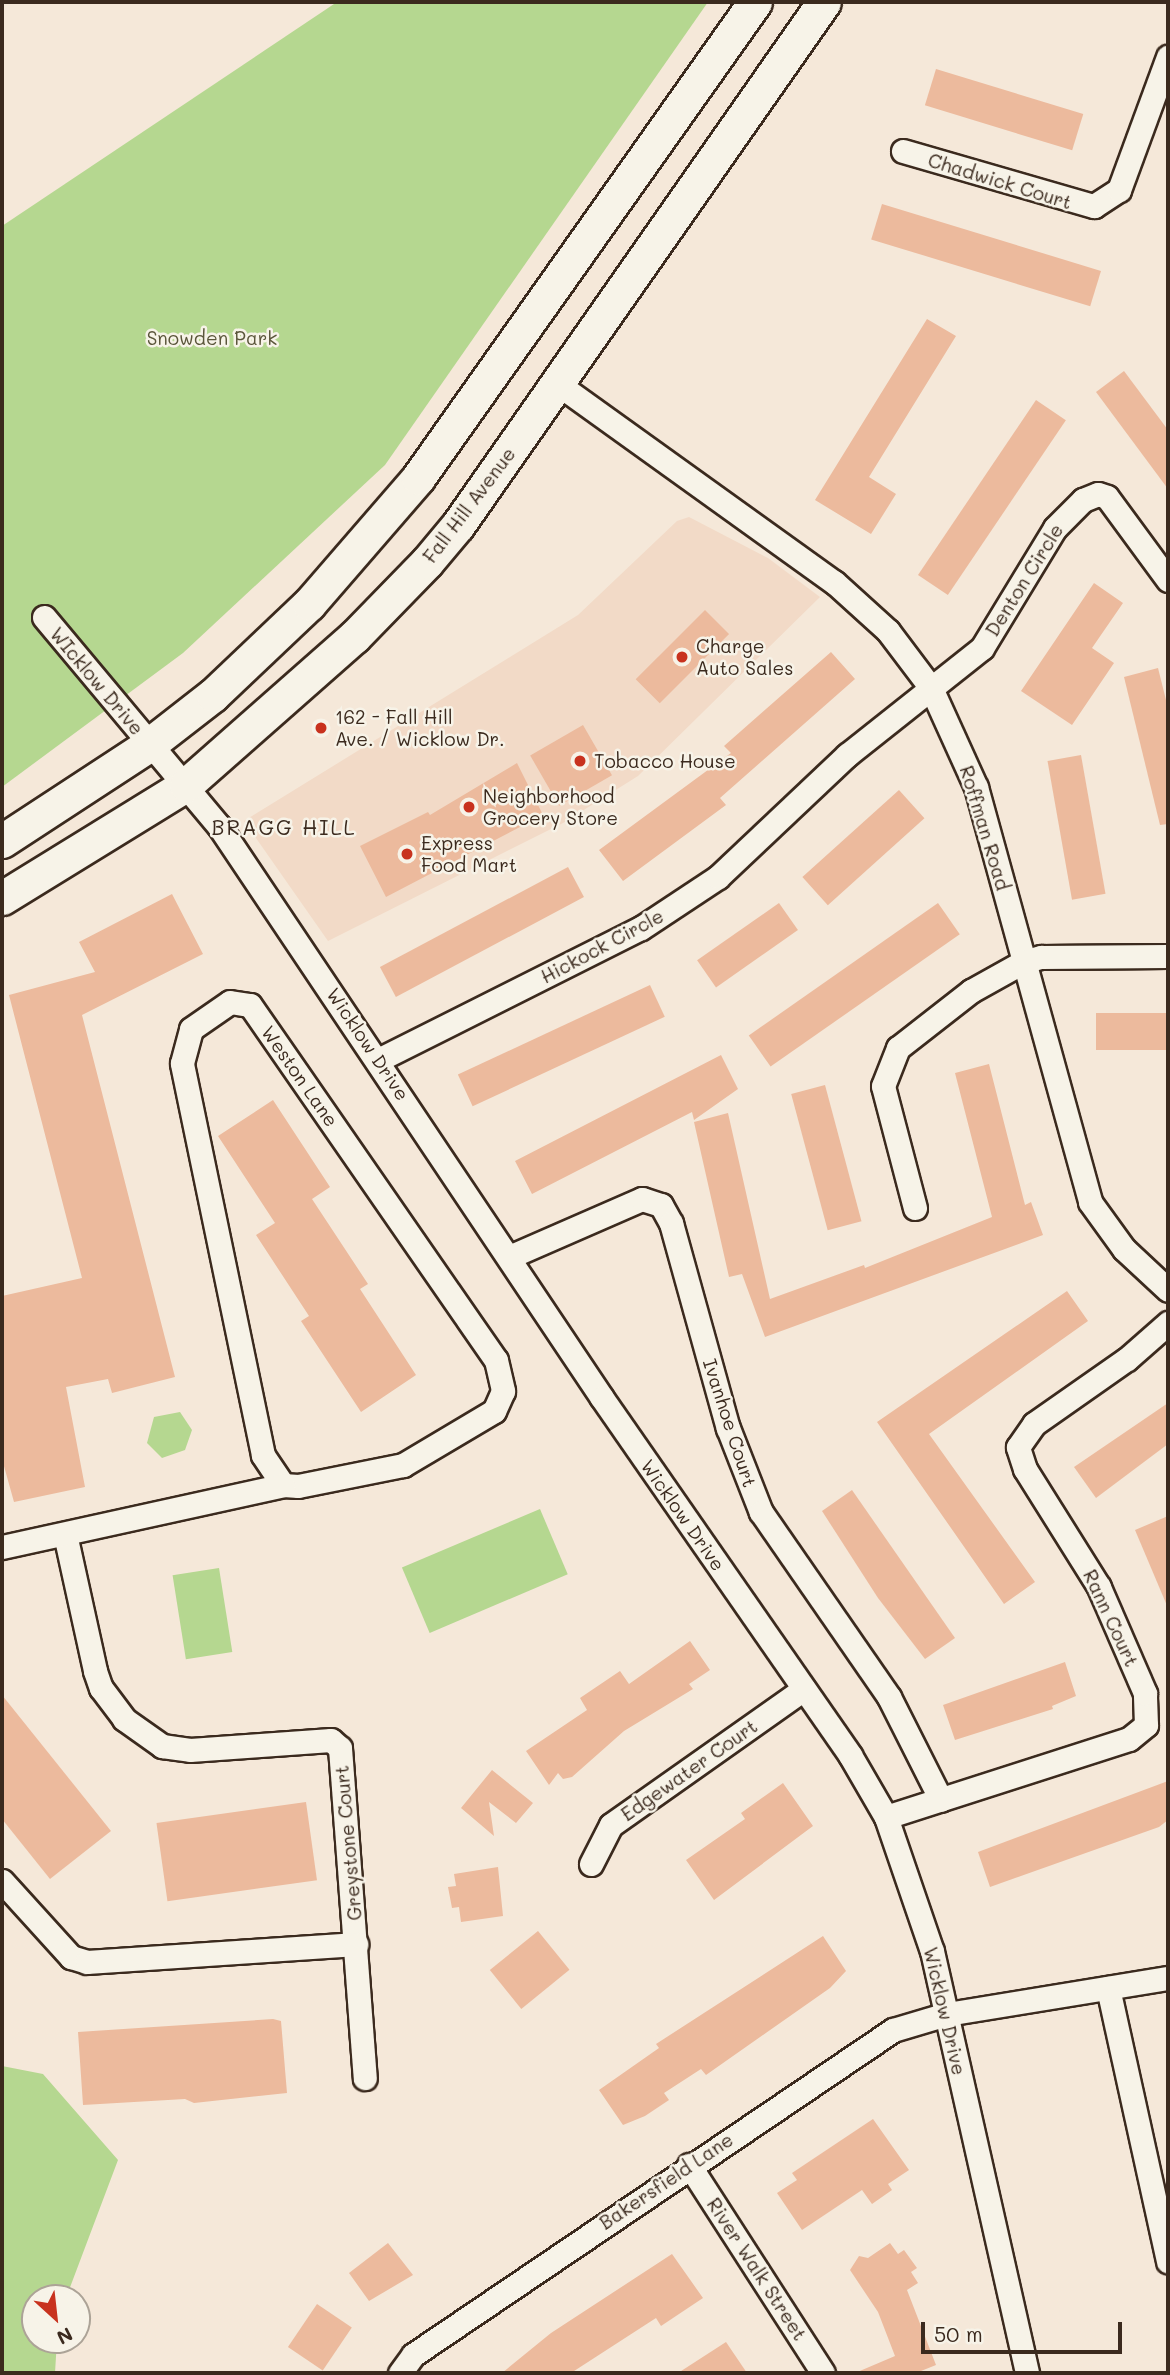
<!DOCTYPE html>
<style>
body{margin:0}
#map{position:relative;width:1170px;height:2375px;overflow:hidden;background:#f5e8d9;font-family:Mali,sans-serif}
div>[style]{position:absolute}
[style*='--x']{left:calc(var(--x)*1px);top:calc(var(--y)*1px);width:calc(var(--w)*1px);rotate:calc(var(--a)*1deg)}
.built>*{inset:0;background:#f2dac7}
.green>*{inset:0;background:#b5d790;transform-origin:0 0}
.building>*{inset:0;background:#ecba9d;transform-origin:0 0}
.roads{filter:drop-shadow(2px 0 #3b2a1e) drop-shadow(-2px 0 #3b2a1e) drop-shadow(0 2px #3b2a1e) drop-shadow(0 -2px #3b2a1e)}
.minor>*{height:23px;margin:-11.5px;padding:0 11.5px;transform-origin:11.5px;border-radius:11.5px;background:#f7f3e8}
.secondary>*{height:33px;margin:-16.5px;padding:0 16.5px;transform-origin:16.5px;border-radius:16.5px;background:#f7f3e8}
.dots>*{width:19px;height:19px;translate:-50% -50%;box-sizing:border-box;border:4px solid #f7f3e8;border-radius:50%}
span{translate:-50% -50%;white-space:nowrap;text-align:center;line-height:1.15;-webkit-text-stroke:5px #f7f3e8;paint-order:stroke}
.street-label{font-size:19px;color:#3b2a1e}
.park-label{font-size:19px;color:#5a553a}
.poi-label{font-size:19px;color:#3b2a1e}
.left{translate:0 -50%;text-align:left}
.neighbourhood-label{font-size:21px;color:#3b2a1e;letter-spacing:2px}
.frame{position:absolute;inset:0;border:4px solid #3b2a1e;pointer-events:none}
.north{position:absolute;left:21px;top:2284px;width:70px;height:70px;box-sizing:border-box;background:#f7f3e8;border:2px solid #aca397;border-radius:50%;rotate:153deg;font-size:19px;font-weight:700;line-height:28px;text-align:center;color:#3b2a1e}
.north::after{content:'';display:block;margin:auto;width:24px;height:32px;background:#c8321e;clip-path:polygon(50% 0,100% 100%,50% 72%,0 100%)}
.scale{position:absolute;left:921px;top:2322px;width:201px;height:32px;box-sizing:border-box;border:4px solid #3b2a1e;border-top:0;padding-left:9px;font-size:21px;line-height:24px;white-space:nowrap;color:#3b2a1e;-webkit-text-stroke:5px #f7f3e8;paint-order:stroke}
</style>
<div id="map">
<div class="built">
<i style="clip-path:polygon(689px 517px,768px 558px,820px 597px,638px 776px,563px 823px,328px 941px,244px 821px,578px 615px,677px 521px)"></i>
</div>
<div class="green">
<i style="clip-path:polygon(337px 2px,708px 2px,385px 465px,183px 653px,2px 787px,2px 226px)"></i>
<i style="clip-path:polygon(180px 1412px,192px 1430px,185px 1450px,162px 1458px,147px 1443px,154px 1417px)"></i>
<i style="left:540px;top:1509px;width:71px;height:150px;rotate:67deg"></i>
<i style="left:219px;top:1568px;width:85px;height:47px;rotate:81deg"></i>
<i style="clip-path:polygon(2px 2066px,43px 2074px,118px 2160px,66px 2298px,35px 2298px,35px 2340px,57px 2340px,55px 2373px,2px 2373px)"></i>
</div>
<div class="building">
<i style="left:936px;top:69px;width:154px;height:38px;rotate:17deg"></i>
<i style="left:882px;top:204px;width:229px;height:37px;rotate:17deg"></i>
<i style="clip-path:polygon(927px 319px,956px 336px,869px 477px,896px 494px,871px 534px,815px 500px)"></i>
<i style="clip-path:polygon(1124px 371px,1168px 430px,1168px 489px,1096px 392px)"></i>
<i style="left:1036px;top:400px;width:36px;height:211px;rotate:34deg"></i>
<i style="clip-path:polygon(1094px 583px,1123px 603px,1092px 648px,1114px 663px,1072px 725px,1021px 691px)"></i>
<i style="left:705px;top:610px;width:34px;height:98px;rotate:45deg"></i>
<i style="clip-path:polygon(831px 652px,855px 679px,720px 798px,726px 805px,623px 881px,599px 850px,731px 753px,724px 746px)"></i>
<i style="clip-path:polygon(1158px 668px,1168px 708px,1168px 824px,1160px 825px,1124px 677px)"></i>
<i style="left:583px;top:725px;width:58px;height:61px;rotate:60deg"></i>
<i style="left:1081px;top:755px;width:141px;height:34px;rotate:80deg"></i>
<i style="clip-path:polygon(517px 763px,543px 815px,386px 897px,360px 846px,428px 812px,430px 815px)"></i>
<i style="left:899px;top:790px;width:38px;height:130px;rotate:48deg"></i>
<i style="left:568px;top:867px;width:34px;height:213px;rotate:62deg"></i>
<i style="clip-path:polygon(172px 894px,203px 954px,82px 1015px,175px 1377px,112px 1393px,108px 1379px,66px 1387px,85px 1487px,14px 1502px,2px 1459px,2px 1296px,82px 1278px,9px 995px,95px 972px,79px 942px)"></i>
<i style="left:779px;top:903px;width:33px;height:100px;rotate:55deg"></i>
<i style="left:938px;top:903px;width:38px;height:231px;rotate:55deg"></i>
<i style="left:650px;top:985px;width:35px;height:212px;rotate:65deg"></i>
<i style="left:1168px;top:1013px;width:37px;height:72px;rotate:90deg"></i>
<i style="clip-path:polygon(721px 1055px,738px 1089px,694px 1120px,692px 1112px,532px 1194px,515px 1161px)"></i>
<i style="clip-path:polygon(989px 1064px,1025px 1205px,1031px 1202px,1043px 1235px,765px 1337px,742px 1274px,729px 1277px,694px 1122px,728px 1113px,770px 1299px,864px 1265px,865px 1268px,992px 1217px,955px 1073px)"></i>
<i style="left:825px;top:1085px;width:141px;height:35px;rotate:75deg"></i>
<i style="clip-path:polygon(273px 1100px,330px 1187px,312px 1199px,368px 1284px,360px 1289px,416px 1375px,361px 1412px,301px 1321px,309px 1316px,256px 1235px,275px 1223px,218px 1136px)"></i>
<i style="clip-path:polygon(1067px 1291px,1088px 1321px,929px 1434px,1035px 1582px,1004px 1604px,877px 1422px)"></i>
<i style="clip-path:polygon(1168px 1403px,1168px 1444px,1096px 1498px,1074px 1467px)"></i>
<i style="clip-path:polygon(852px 1490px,955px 1638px,925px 1659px,878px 1598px,822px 1511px)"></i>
<i style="clip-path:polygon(1168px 1516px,1168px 1608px,1135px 1530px)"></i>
<i style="clip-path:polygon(690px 1641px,710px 1670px,689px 1684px,693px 1689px,624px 1731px,572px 1777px,563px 1779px,558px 1773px,549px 1785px,526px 1751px,587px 1710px,580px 1698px,620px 1671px,629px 1684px)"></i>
<i style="clip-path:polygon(1065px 1662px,1076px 1696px,1052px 1706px,1053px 1709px,955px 1740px,943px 1705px)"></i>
<i style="clip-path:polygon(2px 1695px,111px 1831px,50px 1879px,2px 1819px)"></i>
<i style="clip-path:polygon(492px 1770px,533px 1803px,516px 1823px,489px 1802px,494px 1836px,461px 1808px)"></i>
<i style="clip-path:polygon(1168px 1781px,1168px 1820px,1159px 1827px,990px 1887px,978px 1852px)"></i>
<i style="clip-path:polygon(783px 1783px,813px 1826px,714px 1900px,686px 1860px,745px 1819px,741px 1813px)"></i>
<i style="left:306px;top:1802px;width:79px;height:151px;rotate:82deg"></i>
<i style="clip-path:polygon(498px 1867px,503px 1916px,461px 1922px,459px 1907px,452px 1908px,448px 1887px,456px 1886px,454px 1874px)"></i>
<i style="left:538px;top:1931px;width:50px;height:62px;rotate:51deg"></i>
<i style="clip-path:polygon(823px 1936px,846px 1971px,830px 1988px,706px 2075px,701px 2069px,664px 2093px,669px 2100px,645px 2116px,623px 2125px,599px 2090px,659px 2048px,656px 2044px)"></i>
<i style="clip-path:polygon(273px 2019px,281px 2021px,287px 2093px,194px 2103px,185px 2099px,83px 2105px,78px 2032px)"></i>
<i style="clip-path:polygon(873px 2119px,909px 2170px,888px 2184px,892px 2190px,872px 2204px,862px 2190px,802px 2230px,777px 2193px,797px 2180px,792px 2173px)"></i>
<i style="clip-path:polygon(388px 2243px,413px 2275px,369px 2301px,349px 2273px)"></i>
<i style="clip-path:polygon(890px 2243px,898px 2254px,904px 2250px,917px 2268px,911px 2272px,918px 2283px,907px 2290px,936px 2365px,916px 2373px,855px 2373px,895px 2356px,878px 2312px,850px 2270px,859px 2256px,868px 2258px)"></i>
<i style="clip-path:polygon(672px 2254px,703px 2298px,661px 2326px,656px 2318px,571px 2373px,502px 2373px,551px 2333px)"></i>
<i style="left:317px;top:2304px;width:42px;height:52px;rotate:34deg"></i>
<i style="clip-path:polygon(726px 2342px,747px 2373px,678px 2373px)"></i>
</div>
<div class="roads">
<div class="minor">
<i style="--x:903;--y:151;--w:199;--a:16.1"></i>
<i style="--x:1094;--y:206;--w:30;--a:-33"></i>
<i style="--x:1119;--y:190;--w:142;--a:-69.8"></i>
<i style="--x:558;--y:384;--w:340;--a:35.7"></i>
<i style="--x:834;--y:582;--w:73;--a:42.2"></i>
<i style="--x:888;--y:631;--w:71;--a:53"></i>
<i style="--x:931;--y:688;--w:109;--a:65.6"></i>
<i style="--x:976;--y:787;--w:430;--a:74.6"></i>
<i style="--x:1090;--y:1202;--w:58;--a:54.1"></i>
<i style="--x:1124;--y:1249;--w:60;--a:43"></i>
<i style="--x:44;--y:617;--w:273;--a:50.1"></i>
<i style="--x:219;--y:826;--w:688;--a:56.19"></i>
<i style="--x:602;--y:1398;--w:435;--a:55.2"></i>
<i style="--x:850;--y:1755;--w:72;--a:59.9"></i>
<i style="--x:886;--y:1817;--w:142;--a:71.1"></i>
<i style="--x:932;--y:1951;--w:433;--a:77.3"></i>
<i style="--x:230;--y:1002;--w:20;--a:9"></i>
<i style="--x:250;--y:1005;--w:432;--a:55.3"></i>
<i style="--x:496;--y:1360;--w:32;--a:77"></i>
<i style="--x:503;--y:1391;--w:22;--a:114"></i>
<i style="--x:494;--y:1411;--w:106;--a:149.3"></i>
<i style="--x:403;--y:1465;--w:107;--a:168.7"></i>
<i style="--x:298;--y:1486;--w:15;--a:-176"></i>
<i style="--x:283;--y:1485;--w:36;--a:-124"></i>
<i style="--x:263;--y:1455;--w:400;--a:-101.7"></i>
<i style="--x:182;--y:1063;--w:35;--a:-75"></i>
<i style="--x:191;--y:1029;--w:47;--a:-34.7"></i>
<i style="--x:378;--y:1060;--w:294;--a:-26.7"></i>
<i style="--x:641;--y:928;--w:92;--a:-33.5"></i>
<i style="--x:718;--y:877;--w:178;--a:-43.4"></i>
<i style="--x:847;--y:755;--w:172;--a:-38.4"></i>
<i style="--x:982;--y:648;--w:140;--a:-58.7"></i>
<i style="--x:1055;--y:528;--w:40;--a:-45"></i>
<i style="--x:1083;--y:500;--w:16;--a:-22"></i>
<i style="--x:1098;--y:494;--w:9;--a:18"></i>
<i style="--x:1107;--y:497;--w:103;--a:53.7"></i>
<i style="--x:915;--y:1208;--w:126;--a:-104.7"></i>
<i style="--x:883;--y:1086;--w:41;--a:-68.5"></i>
<i style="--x:898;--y:1048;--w:93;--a:-38"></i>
<i style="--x:971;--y:991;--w:60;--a:-29.1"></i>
<i style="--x:1023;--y:962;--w:19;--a:-16"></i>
<i style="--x:1041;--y:957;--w:127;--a:-0.5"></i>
<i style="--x:509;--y:1257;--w:145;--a:-23.6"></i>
<i style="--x:642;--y:1199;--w:20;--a:18"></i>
<i style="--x:661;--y:1205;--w:21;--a:61"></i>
<i style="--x:671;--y:1223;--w:213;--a:74.5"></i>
<i style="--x:728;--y:1428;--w:90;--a:68.6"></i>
<i style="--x:761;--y:1512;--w:225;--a:55.3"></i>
<i style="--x:889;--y:1697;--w:115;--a:63.2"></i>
<i style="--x:65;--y:1534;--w:140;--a:77.6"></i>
<i style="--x:95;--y:1671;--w:18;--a:71"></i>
<i style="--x:101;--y:1688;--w:39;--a:53"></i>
<i style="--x:124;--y:1719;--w:47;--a:35.4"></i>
<i style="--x:162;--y:1746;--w:28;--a:8"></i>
<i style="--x:190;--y:1750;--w:141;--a:-4.1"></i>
<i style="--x:331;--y:1740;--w:12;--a:42"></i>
<i style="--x:340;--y:1748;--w:331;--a:85.7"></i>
<i style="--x:2;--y:1547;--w:288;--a:-12.4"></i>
<i style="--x:886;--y:1817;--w:255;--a:-17.8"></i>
<i style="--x:1129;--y:1739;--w:22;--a:-39"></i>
<i style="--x:1146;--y:1725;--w:32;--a:-92"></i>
<i style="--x:1145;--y:1693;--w:116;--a:-113.5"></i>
<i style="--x:1099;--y:1587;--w:139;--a:-122.1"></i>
<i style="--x:1025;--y:1469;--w:23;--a:-108"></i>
<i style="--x:1018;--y:1447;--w:28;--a:-55"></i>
<i style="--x:1034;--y:1424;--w:113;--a:-35"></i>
<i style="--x:1127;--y:1359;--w:55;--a:-41.3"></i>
<i style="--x:591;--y:1864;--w:44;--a:-62.9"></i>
<i style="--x:611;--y:1825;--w:236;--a:-35.2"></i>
<i style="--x:2;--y:1881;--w:103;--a:47.8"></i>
<i style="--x:71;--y:1957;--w:17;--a:17"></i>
<i style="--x:87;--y:1962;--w:270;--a:-3.8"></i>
<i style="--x:1108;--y:1988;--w:280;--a:77.6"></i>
<i style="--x:689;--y:2165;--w:247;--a:57.2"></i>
<i style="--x:400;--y:2373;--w:22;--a:-54"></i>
<i style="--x:413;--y:2355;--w:580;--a:-34.1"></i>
<i style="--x:893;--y:2030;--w:56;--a:-16.5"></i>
<i style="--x:947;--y:2014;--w:224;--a:-9.3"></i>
</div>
<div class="secondary">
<i style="--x:2;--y:841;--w:177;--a:-33.2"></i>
<i style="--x:150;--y:744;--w:80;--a:-37.9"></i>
<i style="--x:213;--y:695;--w:132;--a:-43.5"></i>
<i style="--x:309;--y:604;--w:167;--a:-49.1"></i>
<i style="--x:418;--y:478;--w:583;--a:-54.7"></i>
<i style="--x:2;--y:898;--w:216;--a:-31.6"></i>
<i style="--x:186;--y:785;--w:224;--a:-41.4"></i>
<i style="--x:354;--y:637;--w:105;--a:-45.8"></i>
<i style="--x:427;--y:562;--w:48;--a:-50"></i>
<i style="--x:458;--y:525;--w:638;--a:-55.02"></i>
</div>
</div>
<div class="dots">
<i style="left:682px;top:657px;background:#c8321e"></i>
<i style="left:321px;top:728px;background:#c8321e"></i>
<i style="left:580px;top:761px;background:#c8321e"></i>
<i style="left:469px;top:807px;background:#c8321e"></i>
<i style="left:407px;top:854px;background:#c8321e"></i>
</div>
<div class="street-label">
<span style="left:1000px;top:181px;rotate:17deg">Chadwick Court</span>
<span style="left:469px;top:505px;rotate:-53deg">Fall Hill Avenue</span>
<span style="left:1024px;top:580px;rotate:-58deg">Denton Circle</span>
<span style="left:97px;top:681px;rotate:50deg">WIcklow Drive</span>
<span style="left:985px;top:828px;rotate:73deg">Roffman Road</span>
<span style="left:602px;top:946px;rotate:-28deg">Hickock Circle</span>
<span style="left:368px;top:1044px;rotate:56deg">Wicklow Drive</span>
<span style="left:300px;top:1076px;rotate:55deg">Weston Lane</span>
<span style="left:730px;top:1423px;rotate:72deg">Ivanhoe Court</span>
<span style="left:683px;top:1515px;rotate:55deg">Wicklow Drive</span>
<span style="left:1111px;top:1618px;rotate:65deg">Rann Court</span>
<span style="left:689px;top:1770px;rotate:-35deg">Edgewater Court</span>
<span style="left:348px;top:1843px;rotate:-95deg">Greystone Court</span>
<span style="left:945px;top:2011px;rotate:77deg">Wicklow Drive</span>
<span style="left:666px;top:2181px;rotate:-34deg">Bakersfield Lane</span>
<span style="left:757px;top:2269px;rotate:57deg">River Walk Street</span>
</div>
<div class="park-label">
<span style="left:212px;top:338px">Snowden Park</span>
</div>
<div class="poi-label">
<span class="left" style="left:696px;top:657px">Charge<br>Auto Sales</span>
<span class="left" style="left:335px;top:728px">162 - Fall Hill<br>Ave. / Wicklow Dr.</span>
<span class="left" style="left:594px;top:761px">Tobacco House</span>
<span class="left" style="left:483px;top:807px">Neighborhood<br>Grocery Store</span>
<span class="left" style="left:421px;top:854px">Express<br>Food Mart</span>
</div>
<div class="neighbourhood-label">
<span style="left:284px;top:827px">BRAGG HILL</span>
</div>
<div class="frame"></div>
<div class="north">N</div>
<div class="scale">50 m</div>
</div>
